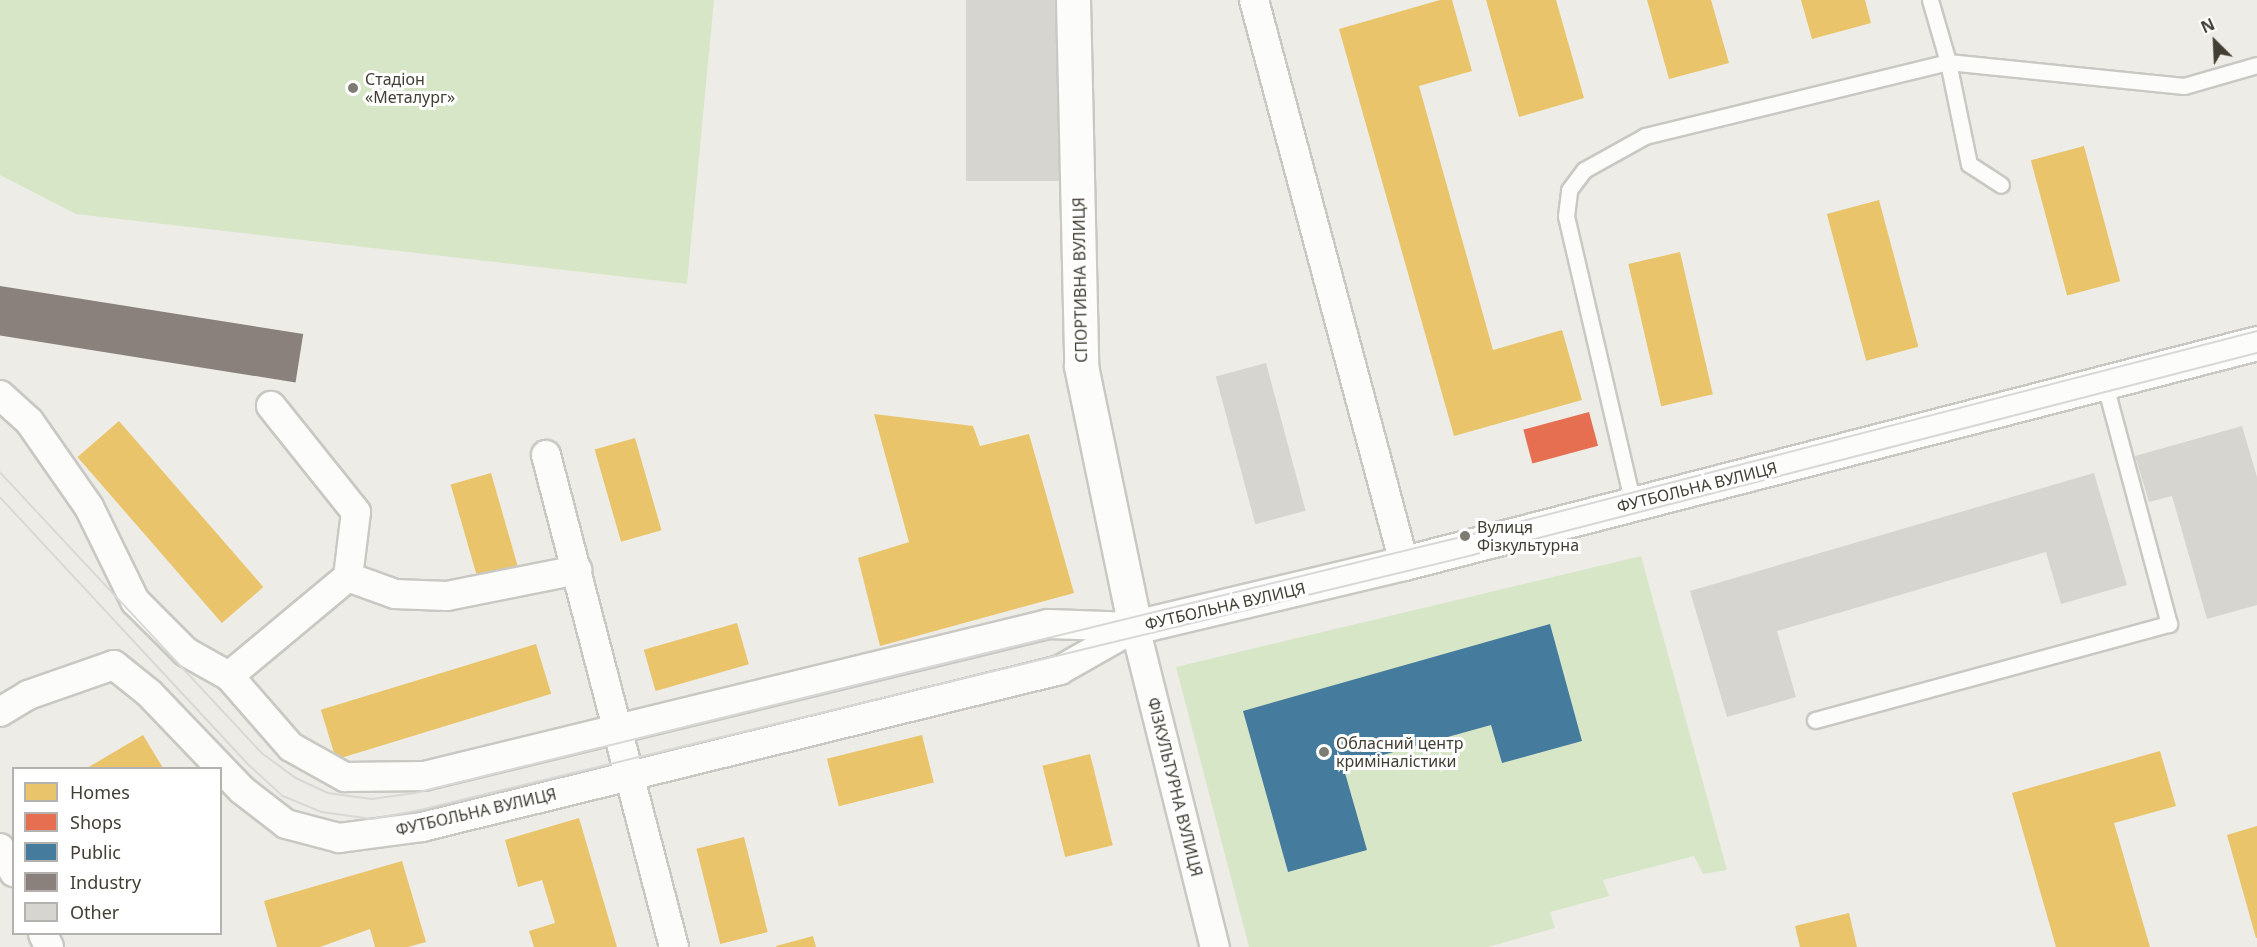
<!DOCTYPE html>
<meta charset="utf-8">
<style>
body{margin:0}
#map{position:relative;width:2257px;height:947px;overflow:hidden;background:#edece7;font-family:"Noto Sans",sans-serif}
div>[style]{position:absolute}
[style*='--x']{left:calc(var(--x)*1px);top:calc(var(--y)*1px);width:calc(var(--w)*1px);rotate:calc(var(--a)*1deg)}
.green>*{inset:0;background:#d8e6c8}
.homes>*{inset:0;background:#e9c46a;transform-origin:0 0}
.shops>*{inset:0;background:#e76f51;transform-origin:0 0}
.public>*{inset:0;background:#457b9d}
.industry>*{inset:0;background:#8a817c;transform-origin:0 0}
.building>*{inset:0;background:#d7d5cf;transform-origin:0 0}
.roads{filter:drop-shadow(2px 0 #c9c8c3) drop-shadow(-2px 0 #c9c8c3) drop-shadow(0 2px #c9c8c3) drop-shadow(0 -2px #c9c8c3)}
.service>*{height:15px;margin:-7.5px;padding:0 7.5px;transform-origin:7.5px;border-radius:7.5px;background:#fcfcfb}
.minor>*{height:28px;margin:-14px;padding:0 14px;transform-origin:14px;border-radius:14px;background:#fcfcfb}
.tertiary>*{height:33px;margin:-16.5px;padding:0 16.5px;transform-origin:16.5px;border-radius:16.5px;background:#fcfcfb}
.tram>*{height:1.5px;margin:-0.75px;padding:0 0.75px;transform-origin:0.75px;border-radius:0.75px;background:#d8d8d7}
.dots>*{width:16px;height:16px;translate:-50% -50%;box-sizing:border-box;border:3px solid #fff;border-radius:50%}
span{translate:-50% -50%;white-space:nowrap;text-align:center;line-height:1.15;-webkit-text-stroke:6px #fff;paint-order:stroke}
.poi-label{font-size:16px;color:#423e34}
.left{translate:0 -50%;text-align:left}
.street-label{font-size:16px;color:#423e34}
.legend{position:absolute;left:12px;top:767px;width:210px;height:168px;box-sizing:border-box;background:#fff;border:2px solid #b3b2ae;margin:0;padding:8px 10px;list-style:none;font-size:18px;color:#423e34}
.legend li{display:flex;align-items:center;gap:12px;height:30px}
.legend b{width:30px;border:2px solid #b3b2ae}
.north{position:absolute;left:2185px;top:12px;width:60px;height:60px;-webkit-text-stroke:4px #fff;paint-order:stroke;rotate:336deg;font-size:16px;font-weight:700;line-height:24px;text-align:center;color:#423e34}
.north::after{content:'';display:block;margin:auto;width:21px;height:27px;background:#423e34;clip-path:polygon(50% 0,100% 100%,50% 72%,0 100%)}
</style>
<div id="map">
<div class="green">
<i style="clip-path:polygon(0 0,714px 0,687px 284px,76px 214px,0 175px)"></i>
<i style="clip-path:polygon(1641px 556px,1727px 870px,1703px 874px,1694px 856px,1603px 880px,1609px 896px,1550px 912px,1555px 928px,1488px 947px,1249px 947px,1176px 667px)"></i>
</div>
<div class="homes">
<i style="clip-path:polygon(1440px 0,1452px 0,1472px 71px,1419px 86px,1493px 350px,1562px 330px,1582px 400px,1454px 436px,1339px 29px)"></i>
<i style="clip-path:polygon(1486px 0,1556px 0,1584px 98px,1519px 117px)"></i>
<i style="clip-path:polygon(1647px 0,1711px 0,1729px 63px,1669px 79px)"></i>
<i style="clip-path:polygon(1801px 0,1865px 0,1871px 23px,1812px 39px)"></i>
<i style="left:2084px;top:146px;width:140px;height:55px;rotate:75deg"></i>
<i style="left:1879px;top:200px;width:152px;height:54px;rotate:75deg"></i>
<i style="left:1680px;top:252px;width:146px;height:53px;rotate:77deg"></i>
<i style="clip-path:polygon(874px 414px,973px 426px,980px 446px,1029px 434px,1074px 593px,880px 646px,858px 558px,909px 542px)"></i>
<i style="left:119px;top:421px;width:220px;height:55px;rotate:49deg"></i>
<i style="left:635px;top:438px;width:96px;height:42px;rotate:74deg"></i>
<i style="left:491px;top:473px;width:96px;height:42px;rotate:74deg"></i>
<i style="left:737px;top:623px;width:43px;height:97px;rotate:74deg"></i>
<i style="left:536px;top:644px;width:52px;height:225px;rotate:73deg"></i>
<i style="clip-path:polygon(143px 735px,163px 768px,87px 768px)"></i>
<i style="left:922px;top:735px;width:49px;height:98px;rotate:76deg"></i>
<i style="clip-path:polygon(2160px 751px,2176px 806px,2114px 823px,2150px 947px,2056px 947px,2012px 793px)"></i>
<i style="left:1090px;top:754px;width:94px;height:49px;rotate:76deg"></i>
<i style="clip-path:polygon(579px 818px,617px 947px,534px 947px,529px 931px,555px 923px,542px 880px,518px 887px,505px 840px)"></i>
<i style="clip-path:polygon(2257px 826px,2257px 938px,2256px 938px,2227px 835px)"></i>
<i style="left:744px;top:837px;width:98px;height:49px;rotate:76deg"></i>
<i style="clip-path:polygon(402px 861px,426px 942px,408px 947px,375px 947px,370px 929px,320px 947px,277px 947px,264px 901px)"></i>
<i style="clip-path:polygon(1849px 913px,1857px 947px,1800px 947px,1795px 926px)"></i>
<i style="clip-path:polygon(813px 936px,816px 947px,776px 947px,776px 946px)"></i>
</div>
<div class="shops">
<i style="left:1589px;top:412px;width:35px;height:68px;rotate:75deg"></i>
</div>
<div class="public">
<i style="clip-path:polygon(1550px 624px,1582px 741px,1502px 763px,1491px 725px,1343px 766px,1367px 850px,1288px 872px,1243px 711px)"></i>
</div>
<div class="industry">
<i style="left:0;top:286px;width:307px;height:49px;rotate:9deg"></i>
</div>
<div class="building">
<i style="left:966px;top:0;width:102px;height:181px"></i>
<i style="left:1266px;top:363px;width:153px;height:52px;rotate:75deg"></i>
<i style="clip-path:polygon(2242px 426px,2257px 477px,2257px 605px,2207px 619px,2172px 496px,2149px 502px,2135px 456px)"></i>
<i style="clip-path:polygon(2094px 473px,2127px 585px,2061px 604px,2046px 552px,1777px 631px,1796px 697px,1727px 717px,1690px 591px)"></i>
</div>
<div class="roads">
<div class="service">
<i style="--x:1930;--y:0;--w:65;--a:73.8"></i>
<i style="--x:1948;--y:62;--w:104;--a:78.4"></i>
<i style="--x:1969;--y:164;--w:38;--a:33"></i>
<i style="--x:1633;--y:504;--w:296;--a:-103.1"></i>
<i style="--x:1566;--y:216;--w:26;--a:-83"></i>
<i style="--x:1569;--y:190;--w:25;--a:-53"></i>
<i style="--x:1584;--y:170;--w:70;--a:-29.1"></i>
<i style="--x:1645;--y:136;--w:312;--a:-13.7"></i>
<i style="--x:1948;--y:62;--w:237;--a:5.8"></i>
<i style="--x:2184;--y:86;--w:76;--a:-16"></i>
<i style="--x:1815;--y:720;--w:367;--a:-15.2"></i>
<i style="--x:2169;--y:624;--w:251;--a:-105"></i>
</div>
<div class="minor">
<i style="--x:1254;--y:0;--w:583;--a:75.08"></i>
<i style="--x:0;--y:395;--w:39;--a:42"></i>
<i style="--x:29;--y:421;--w:105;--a:55.1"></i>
<i style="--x:89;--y:507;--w:105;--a:63.9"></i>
<i style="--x:135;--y:601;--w:72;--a:45"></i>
<i style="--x:186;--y:652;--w:49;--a:29.2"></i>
<i style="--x:229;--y:676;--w:94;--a:48.9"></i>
<i style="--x:291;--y:747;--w:62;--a:29.1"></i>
<i style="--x:345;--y:777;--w:79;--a:-0.7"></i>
<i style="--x:424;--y:776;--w:642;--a:-13.69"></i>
<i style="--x:1048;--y:624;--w:87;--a:2"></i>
<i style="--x:546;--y:455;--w:508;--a:75.42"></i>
<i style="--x:348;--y:577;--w:50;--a:19.9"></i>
<i style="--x:395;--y:594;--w:52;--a:2.2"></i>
<i style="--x:447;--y:596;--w:133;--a:-11.3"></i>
<i style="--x:1135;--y:627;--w:330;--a:76"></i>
<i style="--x:229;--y:676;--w:155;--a:-39.8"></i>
<i style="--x:348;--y:577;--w:65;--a:-83"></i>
<i style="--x:356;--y:512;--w:136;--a:-128.7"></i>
<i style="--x:0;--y:712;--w:33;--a:-31"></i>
<i style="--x:28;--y:695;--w:91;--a:-19.2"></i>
<i style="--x:114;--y:665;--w:45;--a:38.7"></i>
<i style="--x:149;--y:693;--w:134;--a:46.2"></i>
<i style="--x:242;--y:790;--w:56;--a:37.7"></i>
<i style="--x:286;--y:824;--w:55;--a:14.8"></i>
<i style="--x:339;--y:838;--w:84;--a:-7.5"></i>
<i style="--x:422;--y:827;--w:657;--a:-13.82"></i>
<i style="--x:1060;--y:670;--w:85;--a:-29.6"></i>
<i style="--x:0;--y:848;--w:28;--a:60"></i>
<i style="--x:43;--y:934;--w:14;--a:65"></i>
</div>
<div class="tertiary">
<i style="--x:1073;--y:0;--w:366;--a:88.7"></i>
<i style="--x:1081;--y:366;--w:267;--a:78.3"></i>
<i style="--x:1135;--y:627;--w:277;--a:-13.4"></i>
<i style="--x:1404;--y:563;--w:881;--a:-14.46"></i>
</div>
</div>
<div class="tram">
<i style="--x:0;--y:472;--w:384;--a:47"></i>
<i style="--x:262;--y:753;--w:42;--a:36.3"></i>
<i style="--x:296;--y:778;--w:35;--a:25"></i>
<i style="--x:328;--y:793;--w:44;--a:7.8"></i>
<i style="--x:372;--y:799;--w:43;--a:-7.9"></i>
<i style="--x:415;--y:793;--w:1081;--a:-13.75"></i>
<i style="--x:1465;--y:536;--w:818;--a:-14.51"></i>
<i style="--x:0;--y:497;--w:363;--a:47.1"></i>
<i style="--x:247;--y:763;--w:49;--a:42.5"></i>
<i style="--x:283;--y:796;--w:42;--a:22.3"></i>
<i style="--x:322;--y:812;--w:50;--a:8"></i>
<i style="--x:372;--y:819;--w:49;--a:-10.6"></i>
<i style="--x:420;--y:810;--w:1079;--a:-13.61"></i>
<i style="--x:1469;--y:556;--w:814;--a:-14.45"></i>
</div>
<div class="dots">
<i style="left:353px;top:88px;background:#7e7b73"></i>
<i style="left:1465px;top:536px;background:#7e7b73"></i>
<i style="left:1324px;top:752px;background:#7e7b73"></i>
</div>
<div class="poi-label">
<span class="left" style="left:365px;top:88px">Стадіон<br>«Металург»</span>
<span class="left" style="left:1477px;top:536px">Вулиця<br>Фізкультурна</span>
<span class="left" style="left:1336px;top:752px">Обласний центр<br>криміналістики</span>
</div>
<div class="street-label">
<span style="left:1080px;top:280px;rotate:-91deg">СПОРТИВНА ВУЛИЦЯ</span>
<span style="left:1697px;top:487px;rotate:-14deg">ФУТБОЛЬНА ВУЛИЦЯ</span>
<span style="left:1225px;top:606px;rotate:-13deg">ФУТБОЛЬНА ВУЛИЦЯ</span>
<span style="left:1175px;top:787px;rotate:76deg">ФІЗКУЛЬТУРНА ВУЛИЦЯ</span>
<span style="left:476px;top:812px;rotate:-13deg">ФУТБОЛЬНА ВУЛИЦЯ</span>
</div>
<ul class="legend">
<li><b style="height:16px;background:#e9c46a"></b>Homes</li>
<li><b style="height:16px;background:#e76f51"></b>Shops</li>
<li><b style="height:16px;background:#457b9d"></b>Public</li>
<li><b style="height:16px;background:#8a817c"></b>Industry</li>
<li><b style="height:16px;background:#d7d5cf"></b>Other</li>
</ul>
<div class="north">N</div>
</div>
